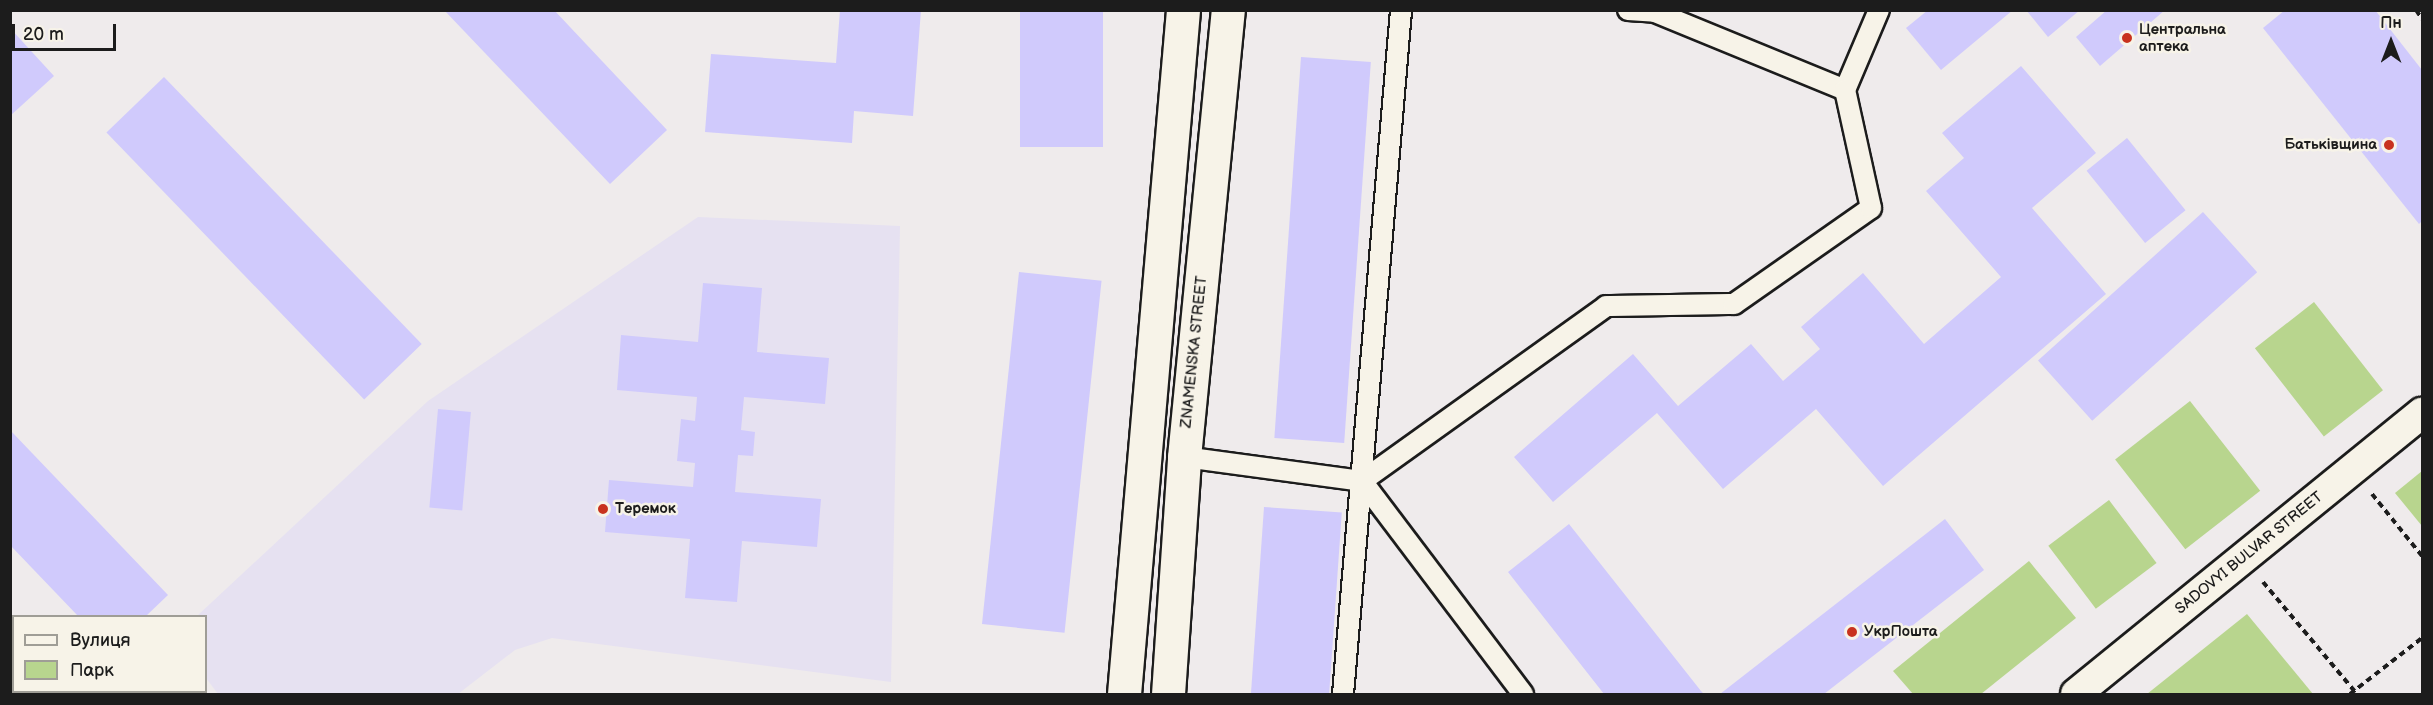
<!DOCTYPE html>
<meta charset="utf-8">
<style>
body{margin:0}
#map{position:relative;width:2433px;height:705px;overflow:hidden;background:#efebec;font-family:"Balsamiq Sans",sans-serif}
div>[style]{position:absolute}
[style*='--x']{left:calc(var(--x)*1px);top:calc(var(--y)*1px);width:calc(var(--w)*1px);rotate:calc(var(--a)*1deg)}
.built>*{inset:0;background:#e6e1f1}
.green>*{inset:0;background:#b8d58e;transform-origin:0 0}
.building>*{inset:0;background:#d0cafc;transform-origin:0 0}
.path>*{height:4px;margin-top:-2px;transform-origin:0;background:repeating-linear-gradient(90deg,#1c1c1c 0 6px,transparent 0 10.5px)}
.roads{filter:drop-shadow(2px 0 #1c1c1c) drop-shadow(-2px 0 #1c1c1c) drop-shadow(0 2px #1c1c1c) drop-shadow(0 -2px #1c1c1c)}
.service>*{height:20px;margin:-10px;padding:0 10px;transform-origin:10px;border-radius:10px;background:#f7f3e8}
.pedestrian>*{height:30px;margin:-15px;padding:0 15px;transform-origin:15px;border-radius:15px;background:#f7f3e8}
.secondary>*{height:33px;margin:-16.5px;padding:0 16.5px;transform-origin:16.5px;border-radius:16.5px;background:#f7f3e8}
.dots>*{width:16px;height:16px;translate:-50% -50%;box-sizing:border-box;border:3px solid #f7f3e8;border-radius:50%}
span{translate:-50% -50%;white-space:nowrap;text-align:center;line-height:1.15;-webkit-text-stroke:5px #f7f3e8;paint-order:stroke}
.poi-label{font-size:15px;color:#1c1c1c;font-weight:700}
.left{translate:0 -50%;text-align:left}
.right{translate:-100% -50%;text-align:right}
.street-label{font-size:15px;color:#1c1c1c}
.frame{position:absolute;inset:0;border:12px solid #1c1c1c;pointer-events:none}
.legend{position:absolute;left:12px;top:615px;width:195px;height:78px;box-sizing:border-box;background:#f7f3e8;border:2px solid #9f9d96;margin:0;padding:8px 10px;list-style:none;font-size:18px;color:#1c1c1c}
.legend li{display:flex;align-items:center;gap:12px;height:30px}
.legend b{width:30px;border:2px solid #9f9d96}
.north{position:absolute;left:2361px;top:12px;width:60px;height:60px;-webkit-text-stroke:4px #f7f3e8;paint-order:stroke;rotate:0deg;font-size:16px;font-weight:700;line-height:24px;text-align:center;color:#1c1c1c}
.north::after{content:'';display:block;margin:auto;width:21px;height:27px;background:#1c1c1c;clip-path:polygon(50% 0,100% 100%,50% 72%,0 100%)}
.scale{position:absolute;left:12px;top:24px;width:104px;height:27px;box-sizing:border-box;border:3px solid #1c1c1c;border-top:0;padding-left:8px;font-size:18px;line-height:21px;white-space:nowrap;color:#1c1c1c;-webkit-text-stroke:4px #f7f3e8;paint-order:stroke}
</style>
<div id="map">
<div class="built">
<i style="clip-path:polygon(698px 217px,900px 226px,891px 682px,552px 638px,515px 650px,458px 694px,218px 694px,206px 678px,206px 616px,197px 616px,428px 401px)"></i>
</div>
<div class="green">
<i style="left:2314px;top:302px;width:112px;height:75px;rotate:52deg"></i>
<i style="left:2190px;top:401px;width:114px;height:95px;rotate:52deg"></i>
<i style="clip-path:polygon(2422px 471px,2422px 526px,2395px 493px)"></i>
<i style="left:2109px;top:500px;width:79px;height:76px;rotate:53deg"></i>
<i style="clip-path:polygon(2029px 561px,2076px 618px,1981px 694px,1913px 694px,1893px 671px)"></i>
<i style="clip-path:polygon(2247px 614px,2313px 694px,2147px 694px)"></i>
</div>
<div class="building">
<i style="clip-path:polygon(444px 10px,554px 10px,667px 130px,610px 184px)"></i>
<i style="clip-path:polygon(840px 10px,921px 10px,913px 116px,854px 111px,852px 143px,705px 132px,711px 54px,836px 63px)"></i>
<i style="left:1020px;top:10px;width:83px;height:137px"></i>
<i style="clip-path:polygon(1928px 10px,2013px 10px,1941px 70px,1906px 28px)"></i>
<i style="clip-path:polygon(2026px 10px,2080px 10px,2048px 37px)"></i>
<i style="clip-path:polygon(2107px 10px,2165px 10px,2100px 66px,2076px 37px)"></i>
<i style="clip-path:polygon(2285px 10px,2375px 10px,2422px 70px,2422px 221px,2419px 224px,2263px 28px)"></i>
<i style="clip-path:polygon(10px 28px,54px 76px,10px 116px)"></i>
<i style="left:1301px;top:57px;width:70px;height:382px;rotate:4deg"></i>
<i style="clip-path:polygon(2021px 66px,2096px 153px,2032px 208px,2106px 294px,1883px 486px,1816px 409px,1723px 489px,1657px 413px,1553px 502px,1514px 457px,1633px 354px,1678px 406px,1751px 344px,1783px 381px,1820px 349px,1801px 327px,1863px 273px,1924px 344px,2001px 277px,1926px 191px,1964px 158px,1942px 133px)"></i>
<i style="left:164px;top:77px;width:371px;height:80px;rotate:46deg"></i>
<i style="left:2127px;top:138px;width:93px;height:52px;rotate:51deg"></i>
<i style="left:2203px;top:212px;width:81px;height:222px;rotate:48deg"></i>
<i style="left:1019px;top:272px;width:83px;height:354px;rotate:6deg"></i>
<i style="clip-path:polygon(703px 283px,762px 288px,757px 352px,829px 358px,825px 404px,744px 397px,741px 430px,755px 432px,753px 456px,738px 455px,735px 492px,821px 499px,817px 547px,742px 541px,737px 602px,685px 598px,690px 539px,605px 532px,609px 480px,693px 487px,695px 463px,677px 461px,681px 419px,695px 421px,697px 397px,617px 390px,621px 335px,698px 342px)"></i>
<i style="left:438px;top:409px;width:33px;height:99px;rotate:5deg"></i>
<i style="clip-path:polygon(10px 430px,168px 595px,146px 616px,78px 616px,10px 545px)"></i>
<i style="left:1264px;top:507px;width:78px;height:188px;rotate:4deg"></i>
<i style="clip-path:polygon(1945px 519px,1984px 570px,1824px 694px,1720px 694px)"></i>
<i style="clip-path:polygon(1569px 524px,1701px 691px,1704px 694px,1604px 694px,1508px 572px)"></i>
</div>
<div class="path">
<i style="--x:2416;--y:10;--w:11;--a:56"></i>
<i style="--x:2372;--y:494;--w:80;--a:51.1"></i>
<i style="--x:2263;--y:582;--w:146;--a:50"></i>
<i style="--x:2350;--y:694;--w:91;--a:-37.9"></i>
</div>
<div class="roads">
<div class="service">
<i style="--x:1628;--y:10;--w:27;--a:4"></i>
<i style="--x:1655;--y:12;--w:205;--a:22.3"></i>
<i style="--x:1845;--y:90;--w:87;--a:-67"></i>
<i style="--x:1184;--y:457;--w:180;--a:7.7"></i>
<i style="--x:1362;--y:481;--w:300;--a:-35.6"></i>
<i style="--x:1606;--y:306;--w:128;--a:-0.9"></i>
<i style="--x:1734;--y:304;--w:167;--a:-35"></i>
<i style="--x:1871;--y:208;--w:121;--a:-102.4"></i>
<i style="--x:1362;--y:481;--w:267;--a:52.9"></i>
<i style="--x:1343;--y:694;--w:686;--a:-85.15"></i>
</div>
<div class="pedestrian">
<i style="--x:2076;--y:694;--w:446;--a:-39.1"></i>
</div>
<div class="secondary">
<i style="--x:1124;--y:694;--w:687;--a:-85.07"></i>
<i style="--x:1168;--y:694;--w:238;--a:-86.1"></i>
<i style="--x:1184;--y:457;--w:449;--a:-84.4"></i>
</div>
</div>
<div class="dots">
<i style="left:2127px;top:38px;background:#c8321e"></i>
<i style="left:2389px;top:145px;background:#c8321e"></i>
<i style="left:603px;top:509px;background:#c8321e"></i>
<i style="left:1852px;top:632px;background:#c8321e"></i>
</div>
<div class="poi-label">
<span class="left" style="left:2139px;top:38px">Центральна<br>аптека</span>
<span class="right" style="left:2377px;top:145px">Батьківщина</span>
<span class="left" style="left:615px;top:509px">Теремок</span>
<span class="left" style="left:1864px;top:632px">УкрПошта</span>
</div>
<div class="street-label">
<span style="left:1194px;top:352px;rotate:-84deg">ZNAMENSKA STREET</span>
<span style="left:2249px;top:553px;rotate:-39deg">SADOVYI BULVAR STREET</span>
</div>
<div class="frame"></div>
<ul class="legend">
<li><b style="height:8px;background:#f7f3e8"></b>Вулиця</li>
<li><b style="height:16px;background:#b8d58e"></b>Парк</li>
</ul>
<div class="north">Пн</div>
<div class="scale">20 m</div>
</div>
